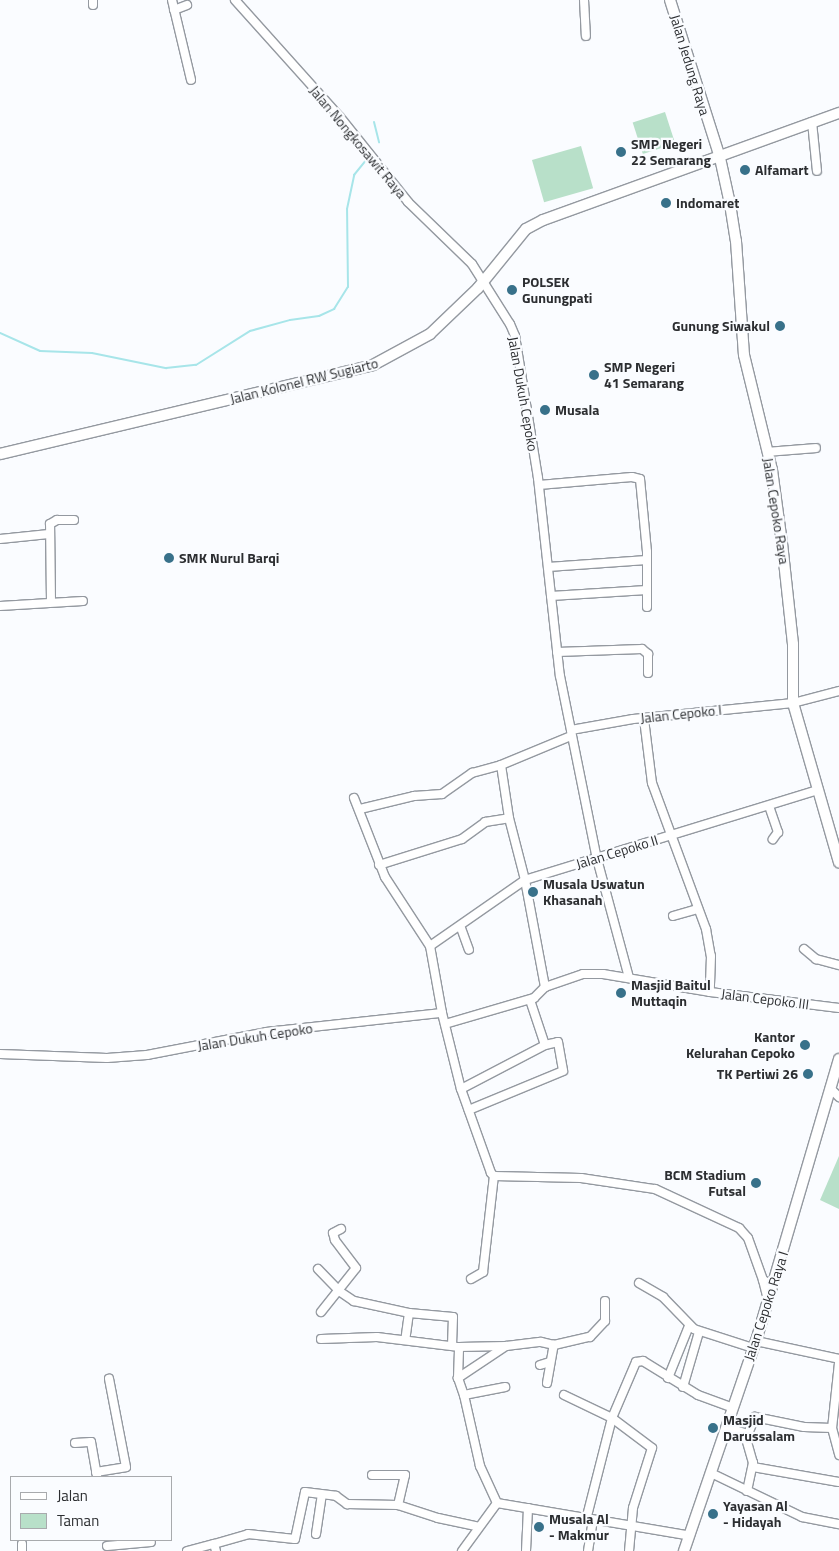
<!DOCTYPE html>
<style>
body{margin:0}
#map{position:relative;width:839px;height:1551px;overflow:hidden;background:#fafcff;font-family:"Titillium Web",sans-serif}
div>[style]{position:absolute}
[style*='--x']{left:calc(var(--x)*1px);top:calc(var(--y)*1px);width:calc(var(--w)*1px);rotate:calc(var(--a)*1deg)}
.green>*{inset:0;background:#b8e0c9;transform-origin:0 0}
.stream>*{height:2px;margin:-1px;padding:0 1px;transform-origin:1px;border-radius:1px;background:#a7e5e9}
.roads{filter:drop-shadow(1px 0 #9499a0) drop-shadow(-1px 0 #9499a0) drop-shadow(0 1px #9499a0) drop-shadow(0 -1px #9499a0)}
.street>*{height:8px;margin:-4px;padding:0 4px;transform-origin:4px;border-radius:4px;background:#fff}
.secondary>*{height:10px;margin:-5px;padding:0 5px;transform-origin:5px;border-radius:5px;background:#fff}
.dots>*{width:14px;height:14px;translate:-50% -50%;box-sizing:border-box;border:2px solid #fafcff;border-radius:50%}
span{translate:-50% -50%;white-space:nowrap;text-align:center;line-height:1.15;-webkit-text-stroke:4.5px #fafcff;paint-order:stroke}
.street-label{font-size:14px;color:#2c2e31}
.poi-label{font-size:14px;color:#2c2e31;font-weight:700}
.left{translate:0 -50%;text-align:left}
.right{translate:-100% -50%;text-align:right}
.legend{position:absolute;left:10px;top:1476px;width:162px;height:65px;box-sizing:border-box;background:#fafcff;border:1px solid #a8aaad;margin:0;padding:6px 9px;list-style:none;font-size:15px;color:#2c2e31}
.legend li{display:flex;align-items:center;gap:10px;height:25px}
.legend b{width:25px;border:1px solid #a8aaad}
</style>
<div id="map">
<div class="green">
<i style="left:665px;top:112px;width:33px;height:34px;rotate:72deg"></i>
<i style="left:581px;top:146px;width:44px;height:51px;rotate:74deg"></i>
<i style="clip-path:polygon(839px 1156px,839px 1209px,820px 1200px)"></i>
</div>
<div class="stream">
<i style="--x:374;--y:122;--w:21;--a:76"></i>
<i style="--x:0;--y:333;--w:44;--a:24.2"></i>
<i style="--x:40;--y:351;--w:52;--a:2.2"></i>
<i style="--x:92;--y:353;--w:76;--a:11.5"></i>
<i style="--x:166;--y:368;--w:30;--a:-6"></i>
<i style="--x:196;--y:365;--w:64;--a:-32.2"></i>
<i style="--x:250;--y:331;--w:41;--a:-15.4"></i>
<i style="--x:290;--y:320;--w:29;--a:-8"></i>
<i style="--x:319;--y:316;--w:17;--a:-25"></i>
<i style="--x:334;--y:309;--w:26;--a:-58"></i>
<i style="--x:348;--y:287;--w:78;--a:-90.7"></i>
<i style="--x:347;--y:209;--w:35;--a:-78"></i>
<i style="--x:354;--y:175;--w:22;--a:-51"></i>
</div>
<div class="roads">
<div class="street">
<i style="--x:172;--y:0;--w:82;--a:76.6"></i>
<i style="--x:235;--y:0;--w:157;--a:48.1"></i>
<i style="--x:340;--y:117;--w:109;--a:51.3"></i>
<i style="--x:408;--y:202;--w:89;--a:44.1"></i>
<i style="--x:472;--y:264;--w:71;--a:57.7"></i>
<i style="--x:510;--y:324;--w:13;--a:67"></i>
<i style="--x:515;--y:336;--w:144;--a:80.8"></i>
<i style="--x:538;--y:478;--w:199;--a:83.7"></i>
<i style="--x:560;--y:676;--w:187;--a:78.6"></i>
<i style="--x:597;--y:859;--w:123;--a:74.9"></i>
<i style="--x:584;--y:0;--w:36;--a:87"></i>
<i style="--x:93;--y:5;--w:5;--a:-90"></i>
<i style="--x:174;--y:10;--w:14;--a:-21"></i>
<i style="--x:812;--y:122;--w:49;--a:84.2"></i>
<i style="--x:767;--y:452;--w:49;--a:-4.7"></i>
<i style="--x:539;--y:485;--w:93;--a:-4.9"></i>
<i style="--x:632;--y:477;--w:8;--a:14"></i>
<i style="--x:640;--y:479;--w:73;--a:84.5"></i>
<i style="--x:647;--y:552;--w:55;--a:90"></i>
<i style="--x:0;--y:539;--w:49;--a:-5.8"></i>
<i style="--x:548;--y:567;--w:99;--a:-4"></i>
<i style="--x:551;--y:596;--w:96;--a:-3.6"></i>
<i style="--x:51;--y:602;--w:78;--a:-90.7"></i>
<i style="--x:50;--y:524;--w:8;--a:-30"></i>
<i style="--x:57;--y:520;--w:17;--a:0"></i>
<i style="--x:0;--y:606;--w:83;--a:-3.4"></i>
<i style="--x:557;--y:652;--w:85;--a:-2"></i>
<i style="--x:642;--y:649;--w:8;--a:40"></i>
<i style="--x:648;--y:654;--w:19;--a:90"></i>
<i style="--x:644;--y:719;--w:64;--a:82.9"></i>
<i style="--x:652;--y:783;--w:156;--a:69.7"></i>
<i style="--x:706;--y:929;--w:27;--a:80"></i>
<i style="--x:711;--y:956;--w:36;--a:92"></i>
<i style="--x:571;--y:730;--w:63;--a:-10.1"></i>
<i style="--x:633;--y:719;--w:161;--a:-5.7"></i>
<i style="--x:793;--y:703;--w:48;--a:-14.6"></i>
<i style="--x:501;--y:765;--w:54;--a:81.4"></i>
<i style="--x:509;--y:818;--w:64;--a:75.5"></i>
<i style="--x:525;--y:880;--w:109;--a:79.4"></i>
<i style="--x:354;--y:798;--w:85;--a:68.6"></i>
<i style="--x:385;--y:877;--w:82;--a:56.9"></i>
<i style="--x:430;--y:946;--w:68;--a:79.8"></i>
<i style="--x:442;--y:1013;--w:78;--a:76"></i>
<i style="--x:461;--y:1089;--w:89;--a:70.3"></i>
<i style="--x:491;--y:1173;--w:4;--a:45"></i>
<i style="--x:494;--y:1176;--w:87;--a:1.3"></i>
<i style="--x:581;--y:1178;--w:75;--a:8.5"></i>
<i style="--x:655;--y:1189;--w:93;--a:24.9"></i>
<i style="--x:739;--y:1228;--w:13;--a:48"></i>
<i style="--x:748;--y:1238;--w:45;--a:70.3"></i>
<i style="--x:763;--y:1280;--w:11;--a:27"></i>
<i style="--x:769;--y:806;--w:28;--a:71"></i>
<i style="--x:778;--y:832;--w:9;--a:126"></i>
<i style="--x:360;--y:809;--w:56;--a:-13.5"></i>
<i style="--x:414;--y:796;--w:28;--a:-4"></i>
<i style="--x:442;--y:794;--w:37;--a:-35"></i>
<i style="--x:472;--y:773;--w:30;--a:-15"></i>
<i style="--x:501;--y:765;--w:76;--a:-22.5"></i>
<i style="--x:379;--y:865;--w:87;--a:-17.4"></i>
<i style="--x:462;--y:839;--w:29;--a:-36"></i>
<i style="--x:485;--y:822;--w:24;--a:-9"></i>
<i style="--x:673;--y:916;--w:26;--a:-16"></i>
<i style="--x:461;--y:928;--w:23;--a:70"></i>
<i style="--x:430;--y:946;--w:116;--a:-34.8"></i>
<i style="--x:525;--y:880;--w:307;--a:-17.1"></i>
<i style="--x:804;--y:949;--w:16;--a:40"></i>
<i style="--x:816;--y:959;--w:24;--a:15"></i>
<i style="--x:545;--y:987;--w:40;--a:-18.9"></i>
<i style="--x:583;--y:974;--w:20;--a:0"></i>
<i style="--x:603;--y:974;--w:109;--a:9.5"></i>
<i style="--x:710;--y:992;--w:130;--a:7.1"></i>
<i style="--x:530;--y:1000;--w:47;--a:71.6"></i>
<i style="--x:445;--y:1024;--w:93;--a:-16.3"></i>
<i style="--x:534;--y:998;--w:16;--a:-45"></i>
<i style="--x:0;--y:1054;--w:107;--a:2.1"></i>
<i style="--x:107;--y:1058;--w:40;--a:-4.3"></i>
<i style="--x:147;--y:1055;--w:121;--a:-10.9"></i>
<i style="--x:266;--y:1032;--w:177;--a:-6.2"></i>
<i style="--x:830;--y:1088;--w:13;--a:45"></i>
<i style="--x:461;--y:1089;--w:95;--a:-27.6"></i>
<i style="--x:545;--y:1045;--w:13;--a:-13"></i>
<i style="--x:558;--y:1042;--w:29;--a:80"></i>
<i style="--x:563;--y:1071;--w:102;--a:157.5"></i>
<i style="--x:318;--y:1269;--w:30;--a:46"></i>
<i style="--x:339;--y:1291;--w:18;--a:34"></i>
<i style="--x:354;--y:1301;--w:56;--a:12.3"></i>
<i style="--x:409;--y:1313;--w:27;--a:98"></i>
<i style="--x:471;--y:1279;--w:14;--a:-30"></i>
<i style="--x:483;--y:1272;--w:97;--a:-83.5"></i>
<i style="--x:763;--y:1280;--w:21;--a:76"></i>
<i style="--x:639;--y:1283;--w:28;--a:30"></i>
<i style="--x:663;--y:1297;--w:45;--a:45.9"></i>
<i style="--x:694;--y:1329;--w:62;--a:17.9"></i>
<i style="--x:321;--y:1312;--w:56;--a:-51.5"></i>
<i style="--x:356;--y:1268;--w:35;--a:-127"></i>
<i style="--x:335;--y:1240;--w:7;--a:-106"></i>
<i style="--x:333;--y:1233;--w:9;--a:-27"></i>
<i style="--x:409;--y:1313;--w:44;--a:5.2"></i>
<i style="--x:453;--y:1317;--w:29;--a:92"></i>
<i style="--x:321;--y:1339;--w:56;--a:-2"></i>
<i style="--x:377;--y:1337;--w:83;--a:7"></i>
<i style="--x:459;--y:1347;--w:47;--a:-1.2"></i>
<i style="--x:506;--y:1346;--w:58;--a:146.3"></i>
<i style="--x:458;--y:1378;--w:18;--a:71"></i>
<i style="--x:756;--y:1341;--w:85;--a:12.2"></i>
<i style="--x:506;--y:1346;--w:35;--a:-7"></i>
<i style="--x:541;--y:1342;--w:13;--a:13"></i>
<i style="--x:554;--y:1345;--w:37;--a:-13"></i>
<i style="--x:590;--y:1337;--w:22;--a:-47"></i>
<i style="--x:605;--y:1321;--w:20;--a:-90"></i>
<i style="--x:839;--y:1363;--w:65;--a:96.1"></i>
<i style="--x:832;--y:1428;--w:28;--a:75"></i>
<i style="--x:540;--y:1365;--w:10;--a:-17"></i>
<i style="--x:458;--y:1378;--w:31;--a:-88"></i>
<i style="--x:668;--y:1378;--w:56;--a:-68"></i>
<i style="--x:547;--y:1383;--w:39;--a:-80"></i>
<i style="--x:683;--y:1387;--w:57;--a:-73.8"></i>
<i style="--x:564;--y:1395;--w:53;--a:25.6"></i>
<i style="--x:612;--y:1418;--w:50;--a:36.9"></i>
<i style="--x:652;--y:1448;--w:63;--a:107.6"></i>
<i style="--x:633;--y:1508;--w:43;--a:95.3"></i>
<i style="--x:726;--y:1427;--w:22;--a:18"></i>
<i style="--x:75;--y:1443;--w:16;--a:-4"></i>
<i style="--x:91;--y:1442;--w:36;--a:80"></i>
<i style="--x:753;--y:1467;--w:87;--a:9.9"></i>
<i style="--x:96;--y:1472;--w:30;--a:-9"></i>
<i style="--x:126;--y:1467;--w:90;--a:-100.9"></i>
<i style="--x:711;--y:1473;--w:101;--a:25.8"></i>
<i style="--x:802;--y:1517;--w:38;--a:11"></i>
<i style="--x:372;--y:1475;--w:33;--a:0"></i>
<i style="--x:405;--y:1475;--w:31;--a:103"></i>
<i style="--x:398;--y:1505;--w:42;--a:18"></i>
<i style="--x:438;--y:1518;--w:40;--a:12"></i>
<i style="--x:747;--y:1491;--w:29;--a:-78"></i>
<i style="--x:753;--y:1463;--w:25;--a:-106"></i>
<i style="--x:746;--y:1439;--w:24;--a:-68"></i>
<i style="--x:755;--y:1417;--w:50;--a:11.5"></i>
<i style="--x:804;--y:1427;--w:28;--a:2"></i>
<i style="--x:497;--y:1503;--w:41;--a:-114.7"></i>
<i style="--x:480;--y:1466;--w:73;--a:-102.7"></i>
<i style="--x:464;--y:1395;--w:42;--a:-11"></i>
<i style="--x:586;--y:1520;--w:105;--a:-75.7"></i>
<i style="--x:612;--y:1418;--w:61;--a:-66.8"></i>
<i style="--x:636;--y:1362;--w:7;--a:-8"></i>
<i style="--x:643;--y:1361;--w:65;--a:31.7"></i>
<i style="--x:698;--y:1395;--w:37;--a:20"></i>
<i style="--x:316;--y:1534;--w:40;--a:-81.5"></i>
<i style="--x:22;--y:1544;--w:7;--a:90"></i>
<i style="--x:214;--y:1544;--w:35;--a:-16"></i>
<i style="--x:248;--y:1534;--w:47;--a:6.1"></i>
<i style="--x:295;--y:1539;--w:48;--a:-78"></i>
<i style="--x:305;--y:1492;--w:31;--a:7"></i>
<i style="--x:336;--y:1496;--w:14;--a:36"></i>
<i style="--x:347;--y:1504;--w:51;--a:1.1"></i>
<i style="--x:107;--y:1546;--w:44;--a:-5.2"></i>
<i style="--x:187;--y:1551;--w:28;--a:-15"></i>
<i style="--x:214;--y:1544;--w:7;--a:74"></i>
<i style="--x:462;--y:1551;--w:59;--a:-53.9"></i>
<i style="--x:497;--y:1503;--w:193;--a:9.6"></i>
<i style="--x:526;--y:1551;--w:43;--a:-87.3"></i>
<i style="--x:588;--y:1551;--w:30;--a:-81"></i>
</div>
<div class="secondary">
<i style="--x:670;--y:0;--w:166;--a:72.4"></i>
<i style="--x:720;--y:158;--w:47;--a:77.7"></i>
<i style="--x:730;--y:204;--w:37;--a:81"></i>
<i style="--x:736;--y:241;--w:114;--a:86"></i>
<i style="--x:744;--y:355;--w:118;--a:76.3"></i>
<i style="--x:772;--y:470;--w:74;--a:82.2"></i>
<i style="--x:782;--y:543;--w:102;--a:83.8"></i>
<i style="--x:793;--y:644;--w:59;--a:90"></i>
<i style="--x:793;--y:703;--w:166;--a:73.9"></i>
<i style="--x:0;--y:454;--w:383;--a:-13.4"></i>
<i style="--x:373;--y:365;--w:65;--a:-28.5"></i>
<i style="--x:430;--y:334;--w:66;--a:-43.8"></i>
<i style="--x:478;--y:288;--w:76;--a:-50.9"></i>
<i style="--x:526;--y:229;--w:19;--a:-28"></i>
<i style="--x:543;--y:220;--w:315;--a:-19.9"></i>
<i style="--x:684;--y:1551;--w:222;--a:-71.1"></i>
<i style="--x:756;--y:1341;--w:294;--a:-73.6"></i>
</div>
</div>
<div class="dots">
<i style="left:621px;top:152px;background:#38718a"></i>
<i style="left:745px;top:170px;background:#38718a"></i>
<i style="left:666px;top:203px;background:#38718a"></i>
<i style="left:512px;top:290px;background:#38718a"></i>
<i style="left:780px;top:326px;background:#38718a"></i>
<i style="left:594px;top:375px;background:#38718a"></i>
<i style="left:545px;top:410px;background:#38718a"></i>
<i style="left:169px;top:558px;background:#38718a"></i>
<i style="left:533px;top:892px;background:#38718a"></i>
<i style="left:621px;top:993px;background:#38718a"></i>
<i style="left:805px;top:1045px;background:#38718a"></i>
<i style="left:808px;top:1074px;background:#38718a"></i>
<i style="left:756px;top:1183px;background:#38718a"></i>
<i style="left:713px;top:1428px;background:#38718a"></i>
<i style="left:713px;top:1514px;background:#38718a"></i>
<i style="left:539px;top:1527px;background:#38718a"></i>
</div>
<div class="street-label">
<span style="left:690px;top:65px;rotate:73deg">Jalan Jedung Raya</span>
<span style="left:358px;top:142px;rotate:50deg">Jalan Nongkosawit Raya</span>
<span style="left:304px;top:381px;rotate:-14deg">Jalan Kolonel RW Sugiarto</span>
<span style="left:523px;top:394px;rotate:80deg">Jalan Dukuh Cepoko</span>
<span style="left:776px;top:511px;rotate:81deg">Jalan Cepoko Raya</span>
<span style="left:681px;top:714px;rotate:-6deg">Jalan Cepoko I</span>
<span style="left:617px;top:852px;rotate:-17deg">Jalan Cepoko II</span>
<span style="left:765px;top:999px;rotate:7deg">Jalan Cepoko III</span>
<span style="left:255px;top:1037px;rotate:-9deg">Jalan Dukuh Cepoko</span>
<span style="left:766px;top:1306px;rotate:-72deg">Jalan Cepoko Raya I</span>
</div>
<div class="poi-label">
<span class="left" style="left:631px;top:152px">SMP Negeri<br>22 Semarang</span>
<span class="left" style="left:755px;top:170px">Alfamart</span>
<span class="left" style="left:676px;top:203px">Indomaret</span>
<span class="left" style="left:522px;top:290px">POLSEK<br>Gunungpati</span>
<span class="right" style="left:770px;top:326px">Gunung Siwakul</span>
<span class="left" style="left:604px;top:375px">SMP Negeri<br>41 Semarang</span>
<span class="left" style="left:555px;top:410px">Musala</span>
<span class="left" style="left:179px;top:558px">SMK Nurul Barqi</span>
<span class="left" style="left:543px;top:892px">Musala Uswatun<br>Khasanah</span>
<span class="left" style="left:631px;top:993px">Masjid Baitul<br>Muttaqin</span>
<span class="right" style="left:795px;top:1045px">Kantor<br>Kelurahan Cepoko</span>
<span class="right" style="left:798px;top:1074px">TK Pertiwi 26</span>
<span class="right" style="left:746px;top:1183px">BCM Stadium<br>Futsal</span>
<span class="left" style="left:723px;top:1428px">Masjid<br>Darussalam</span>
<span class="left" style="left:723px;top:1514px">Yayasan Al<br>- Hidayah</span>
<span class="left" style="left:549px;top:1527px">Musala Al<br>- Makmur</span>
</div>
<ul class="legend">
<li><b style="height:6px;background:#fff"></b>Jalan</li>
<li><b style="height:14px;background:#b8e0c9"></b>Taman</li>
</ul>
</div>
